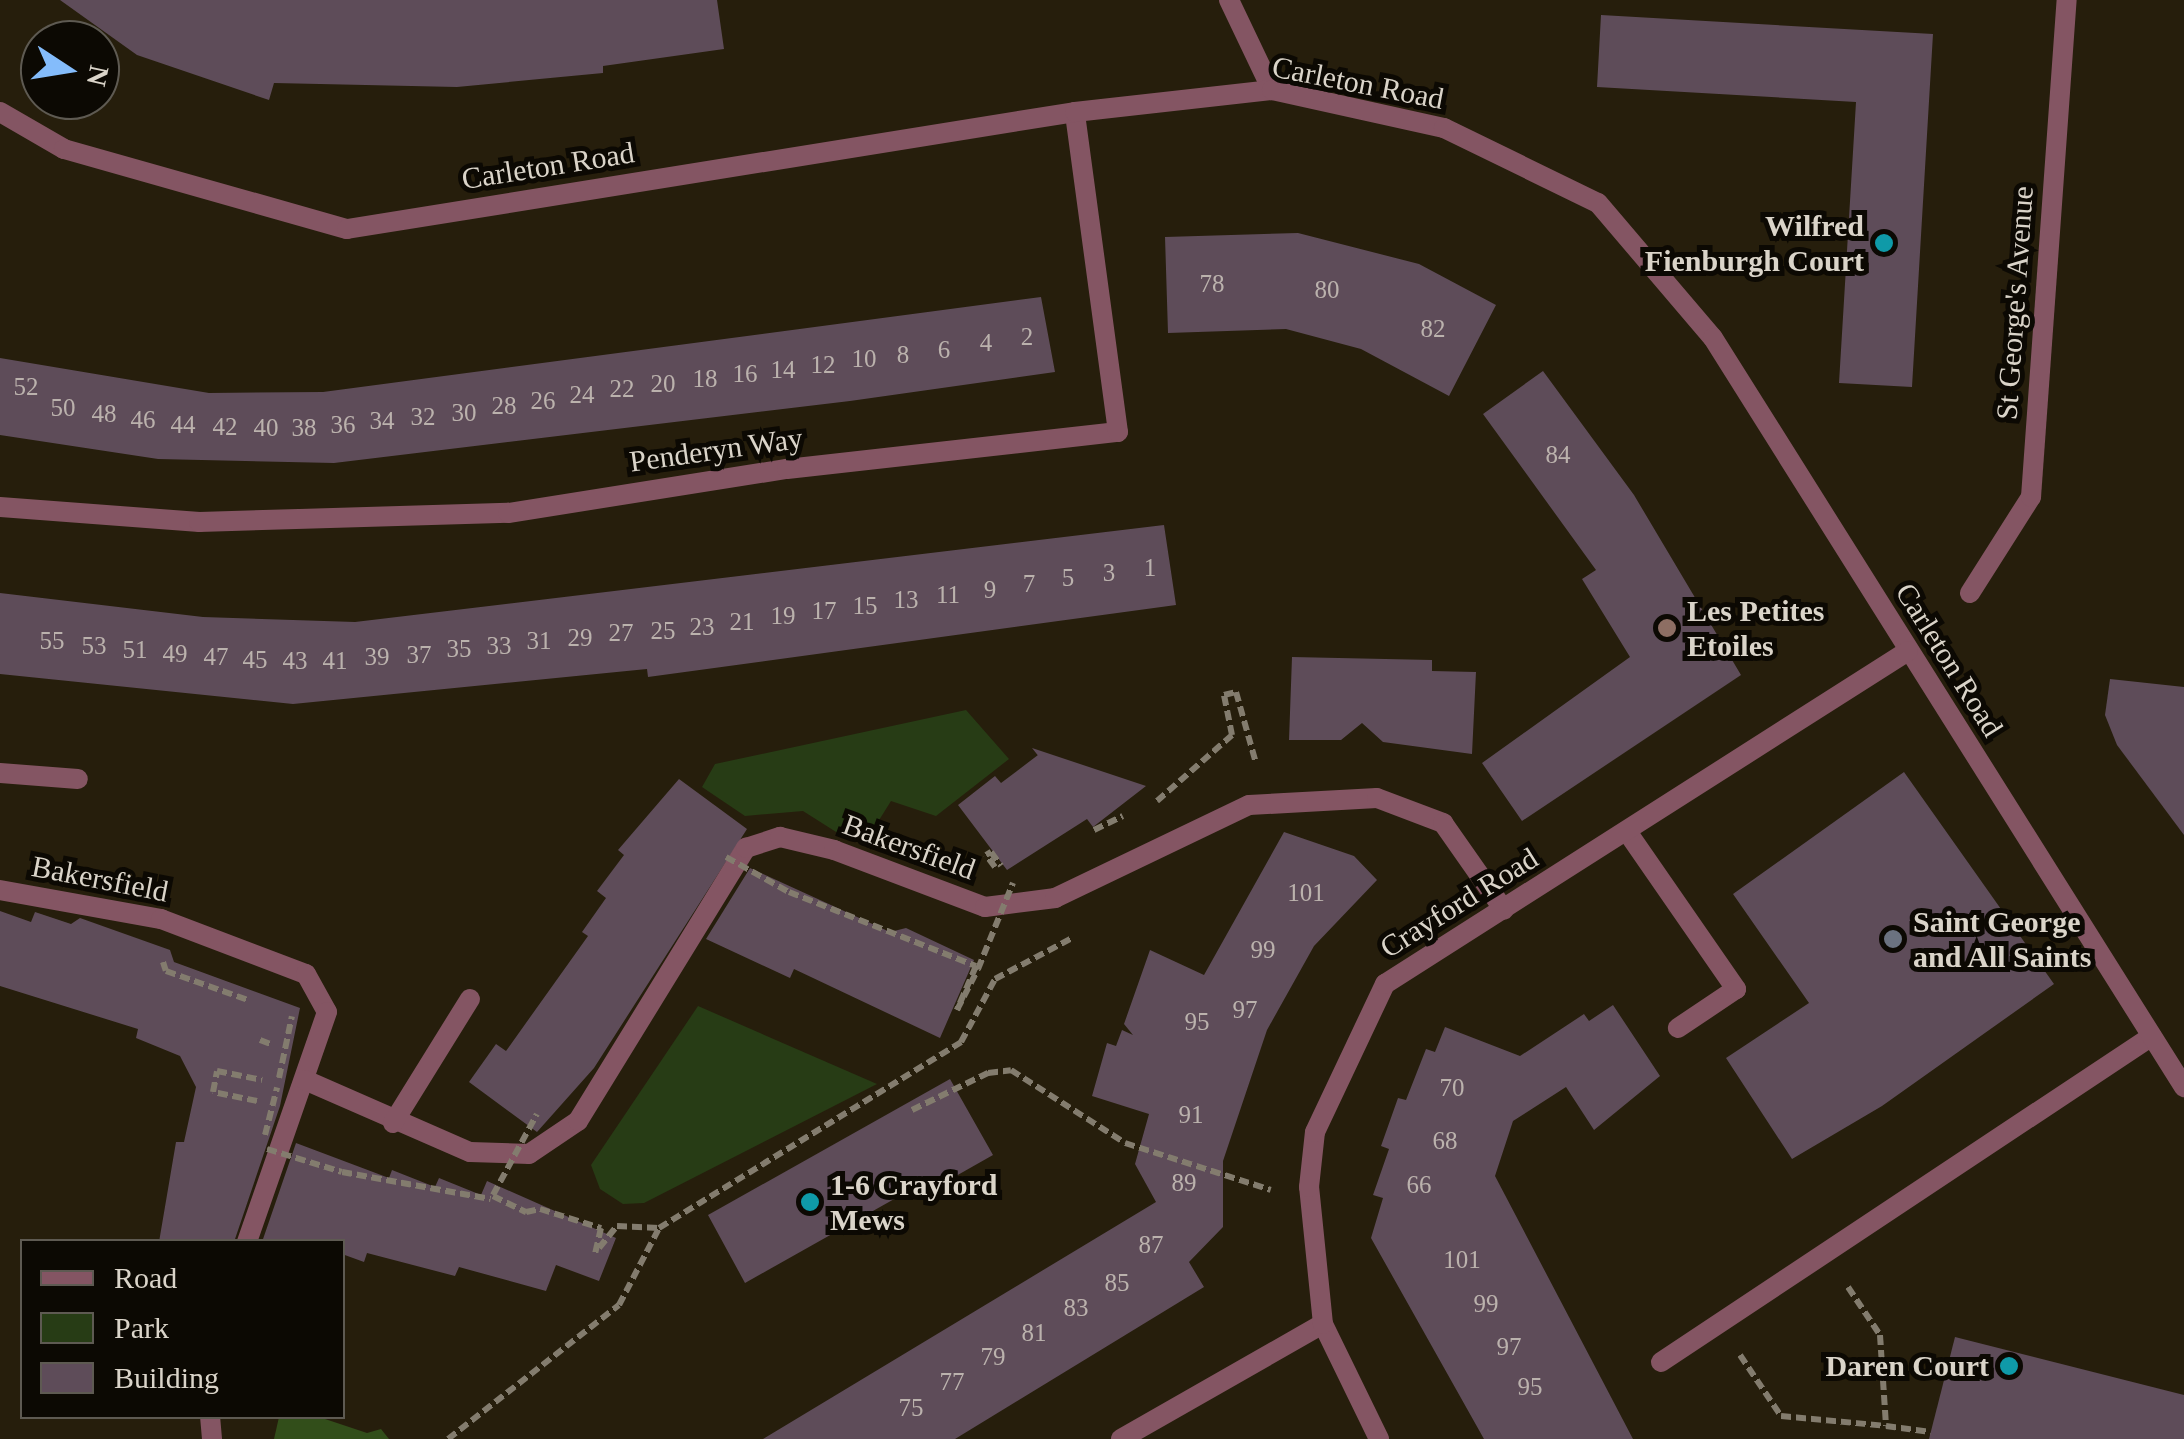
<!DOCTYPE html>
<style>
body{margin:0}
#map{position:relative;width:2184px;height:1439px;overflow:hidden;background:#261e0c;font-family:"Times New Roman",serif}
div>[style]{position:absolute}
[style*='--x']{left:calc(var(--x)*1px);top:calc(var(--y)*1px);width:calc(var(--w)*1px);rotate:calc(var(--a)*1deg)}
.green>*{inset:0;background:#273c15}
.forest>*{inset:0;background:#324e1a}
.building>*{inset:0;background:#5e4c59}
.path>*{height:6px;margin-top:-3px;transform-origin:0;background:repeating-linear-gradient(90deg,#837c6e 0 10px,transparent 0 15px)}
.lane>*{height:20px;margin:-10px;padding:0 10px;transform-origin:10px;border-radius:10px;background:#845563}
.street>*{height:20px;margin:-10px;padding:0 10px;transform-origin:10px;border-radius:10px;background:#845563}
.path-bridge>*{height:6px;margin-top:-3px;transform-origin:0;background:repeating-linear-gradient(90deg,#837c6e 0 10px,transparent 0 15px)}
.dots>*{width:28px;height:28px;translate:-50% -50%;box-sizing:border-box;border:5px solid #0c0903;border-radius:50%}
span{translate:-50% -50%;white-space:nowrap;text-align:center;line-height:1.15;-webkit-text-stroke:10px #0c0903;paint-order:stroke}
.number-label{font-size:25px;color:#bbb2ad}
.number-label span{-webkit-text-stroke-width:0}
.street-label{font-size:30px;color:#dad4c9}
.poi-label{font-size:30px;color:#dad4c9;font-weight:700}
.right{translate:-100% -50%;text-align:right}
.left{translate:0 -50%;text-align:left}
.legend{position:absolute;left:20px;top:1239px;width:325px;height:180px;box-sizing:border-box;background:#0c0903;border:2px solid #5e5a52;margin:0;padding:12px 18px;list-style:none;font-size:30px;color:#dad4c9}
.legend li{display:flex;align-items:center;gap:20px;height:50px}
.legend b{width:50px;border:2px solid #5e5a52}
.north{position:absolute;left:20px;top:20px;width:100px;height:100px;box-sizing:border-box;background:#0c0903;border:2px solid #5e5a52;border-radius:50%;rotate:102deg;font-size:28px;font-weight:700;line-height:40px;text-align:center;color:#dad4c9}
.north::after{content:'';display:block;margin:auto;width:35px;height:45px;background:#84bcfb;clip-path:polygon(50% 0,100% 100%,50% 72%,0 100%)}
</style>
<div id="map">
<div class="green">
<i style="clip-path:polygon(966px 710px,1009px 759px,936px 816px,891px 801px,876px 825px,844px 837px,803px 811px,745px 816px,702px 787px,715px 764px)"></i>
<i style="clip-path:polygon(698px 1006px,877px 1084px,644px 1203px,623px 1204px,600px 1189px,591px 1165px)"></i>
</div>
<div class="forest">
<i style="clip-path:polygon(279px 1417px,319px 1417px,367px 1433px,381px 1429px,389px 1439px,274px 1439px)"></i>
</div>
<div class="building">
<i style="clip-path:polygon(60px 0,717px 0,724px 49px,603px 66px,603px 73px,457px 87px,274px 83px,269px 100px,137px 55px)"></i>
<i style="clip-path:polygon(1601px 15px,1933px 34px,1912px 387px,1839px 383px,1856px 102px,1597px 87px)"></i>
<i style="clip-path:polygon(1298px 233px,1419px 264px,1496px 305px,1449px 396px,1361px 349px,1286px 329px,1168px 333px,1165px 237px)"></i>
<i style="clip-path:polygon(1041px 297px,1055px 372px,850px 401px,334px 463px,158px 459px,0 435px,0 358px,209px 393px,323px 392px)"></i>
<i style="clip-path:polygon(1543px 371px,1634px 495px,1741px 675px,1522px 821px,1482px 763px,1630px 657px,1582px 579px,1596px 570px,1483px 414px)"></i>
<i style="clip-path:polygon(1164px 525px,1176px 605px,648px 677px,647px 669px,293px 704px,0 674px,0 593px,203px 617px,355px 622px)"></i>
<i style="clip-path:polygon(1292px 657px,1432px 660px,1432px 671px,1476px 672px,1472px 754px,1383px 742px,1362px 723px,1341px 740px,1289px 740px)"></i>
<i style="clip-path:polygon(2110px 679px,2184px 687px,2184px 835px,2117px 745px,2105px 715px)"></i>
<i style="clip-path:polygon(1032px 748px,1146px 786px,1093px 827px,1087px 819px,1007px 870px,958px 805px,995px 776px,1001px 783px,1038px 755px,1044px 763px)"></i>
<i style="clip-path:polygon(1904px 772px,2054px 984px,1882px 1106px,1792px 1159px,1726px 1058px,1809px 1003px,1733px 894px)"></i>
<i style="clip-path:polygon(679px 779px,747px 829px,594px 1068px,537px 1132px,469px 1082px,496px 1044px,506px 1051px,588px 936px,582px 932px,606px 898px,597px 891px,624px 855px,618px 850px)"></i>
<i style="clip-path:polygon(1284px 832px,1354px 856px,1377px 880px,1314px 946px,1267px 1030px,1223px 1161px,1223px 1227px,1189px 1262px,1204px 1287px,955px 1439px,763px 1439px,1156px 1202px,1135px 1164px,1149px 1114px,1092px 1096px,1107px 1043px,1116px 1046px,1122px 1030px,1133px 1035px,1124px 1024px,1150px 950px,1204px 975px)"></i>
<i style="clip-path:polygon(750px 868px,890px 932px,906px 928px,974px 960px,940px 1038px,794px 969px,790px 978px,706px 939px)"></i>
<i style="clip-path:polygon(0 911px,31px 922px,35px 912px,71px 924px,80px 918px,170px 950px,174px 962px,300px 1008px,280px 1106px,234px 1242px,159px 1242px,176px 1142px,184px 1142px,196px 1087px,180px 1056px,136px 1038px,138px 1029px,0 986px)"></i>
<i style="clip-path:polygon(1613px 1005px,1660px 1076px,1594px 1130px,1566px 1087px,1513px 1121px,1495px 1176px,1633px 1439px,1484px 1439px,1371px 1238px,1383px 1198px,1373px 1195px,1389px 1149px,1381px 1146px,1398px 1098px,1406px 1100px,1426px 1049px,1435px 1052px,1445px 1027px,1520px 1056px,1584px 1014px,1589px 1021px)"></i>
<i style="clip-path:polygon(950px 1079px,993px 1155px,933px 1189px,928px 1180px,745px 1283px,708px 1215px)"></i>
<i style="clip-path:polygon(296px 1143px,389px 1178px,392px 1170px,435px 1187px,439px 1178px,481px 1195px,487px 1181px,616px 1238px,599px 1281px,556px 1265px,546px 1291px,459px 1267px,455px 1276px,367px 1253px,364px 1262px,342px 1254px,342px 1242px,262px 1242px)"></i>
<i style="clip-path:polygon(1955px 1337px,2184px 1395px,2184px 1439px,1929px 1439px)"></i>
</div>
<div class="path">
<i style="--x:1157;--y:801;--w:100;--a:-41.3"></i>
<i style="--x:1232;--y:735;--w:41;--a:-101.3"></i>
<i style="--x:1224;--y:695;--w:12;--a:-14"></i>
<i style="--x:1236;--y:692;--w:74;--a:74.3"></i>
<i style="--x:1094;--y:830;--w:32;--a:-26"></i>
<i style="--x:995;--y:867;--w:15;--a:-127"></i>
<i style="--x:986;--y:855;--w:6;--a:-31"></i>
<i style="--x:991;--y:852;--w:17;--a:54"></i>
<i style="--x:789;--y:892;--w:201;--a:21.6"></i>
<i style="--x:976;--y:966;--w:48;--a:113.4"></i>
<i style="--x:957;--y:1010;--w:46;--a:-62.9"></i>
<i style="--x:163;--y:962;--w:9;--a:72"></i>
<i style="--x:166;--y:971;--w:87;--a:19.5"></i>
<i style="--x:260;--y:1040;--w:14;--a:21"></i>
<i style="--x:257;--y:1101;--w:45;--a:-168.4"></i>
<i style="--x:213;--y:1092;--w:21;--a:-79"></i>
<i style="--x:217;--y:1071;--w:46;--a:11.3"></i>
<i style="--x:912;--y:1110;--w:85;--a:-26"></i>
<i style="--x:988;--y:1073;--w:23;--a:-7"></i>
<i style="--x:1011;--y:1070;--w:135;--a:32.6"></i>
<i style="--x:1125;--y:1143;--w:153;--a:17.8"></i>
<i style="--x:342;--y:1172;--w:151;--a:10.3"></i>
<i style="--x:493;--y:1196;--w:37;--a:26"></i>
<i style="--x:526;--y:1212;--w:14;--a:-12"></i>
<i style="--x:540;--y:1209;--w:64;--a:17.3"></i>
<i style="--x:601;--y:1228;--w:26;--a:103"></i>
<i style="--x:599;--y:1248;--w:28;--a:-51"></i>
<i style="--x:617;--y:1226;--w:42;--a:2.7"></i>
<i style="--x:1848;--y:1287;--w:58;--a:56.3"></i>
<i style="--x:1880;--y:1335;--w:91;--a:86.2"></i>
<i style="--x:1886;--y:1426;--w:45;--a:7.6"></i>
<i style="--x:1740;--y:1355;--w:73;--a:56.1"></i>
<i style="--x:1781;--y:1416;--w:105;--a:5.4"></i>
<i style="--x:448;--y:1439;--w:217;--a:-38.1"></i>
<i style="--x:619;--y:1305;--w:87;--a:-62.5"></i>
<i style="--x:659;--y:1228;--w:355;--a:-31.6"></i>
<i style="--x:961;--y:1042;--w:72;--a:-61.6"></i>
<i style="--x:995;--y:979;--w:87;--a:-28"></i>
</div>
<div class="lane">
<i style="--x:0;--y:507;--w:200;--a:4.3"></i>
<i style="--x:199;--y:522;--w:309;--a:-1.7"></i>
<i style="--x:508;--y:513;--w:282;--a:-9"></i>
<i style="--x:787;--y:469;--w:333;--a:-6.4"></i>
<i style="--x:1118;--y:432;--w:323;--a:-97.7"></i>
<i style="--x:0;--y:773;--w:78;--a:4.4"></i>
<i style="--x:1628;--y:833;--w:190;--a:55.3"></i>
<i style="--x:1736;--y:989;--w:70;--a:146.1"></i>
<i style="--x:0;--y:890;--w:164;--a:10.2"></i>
<i style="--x:161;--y:919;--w:155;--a:20.8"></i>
<i style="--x:306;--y:974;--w:43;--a:61.1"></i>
<i style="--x:327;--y:1012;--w:244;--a:109.2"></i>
<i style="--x:305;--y:1080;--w:180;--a:23.6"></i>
<i style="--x:470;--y:1152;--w:59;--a:1.9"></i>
<i style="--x:529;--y:1154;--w:59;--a:-34"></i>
<i style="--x:578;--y:1121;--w:321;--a:-58.4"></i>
<i style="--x:746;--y:848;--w:36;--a:-18"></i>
<i style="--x:780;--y:837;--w:56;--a:13.5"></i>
<i style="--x:834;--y:850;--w:161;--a:20.7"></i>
<i style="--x:985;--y:907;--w:71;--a:-7.3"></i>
<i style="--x:1055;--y:898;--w:215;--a:-25.6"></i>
<i style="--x:1249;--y:805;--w:128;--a:-3.1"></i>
<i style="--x:1377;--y:798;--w:71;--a:20.7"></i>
<i style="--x:1443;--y:823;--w:106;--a:55"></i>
<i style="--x:393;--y:1123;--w:146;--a:-58.2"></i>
<i style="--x:1661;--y:1362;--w:589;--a:-33.58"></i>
<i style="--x:210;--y:1416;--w:23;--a:85"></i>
</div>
<div class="street">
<i style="--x:1229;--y:0;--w:100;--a:64.5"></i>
<i style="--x:0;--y:112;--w:74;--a:30"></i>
<i style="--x:64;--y:149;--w:294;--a:15.8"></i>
<i style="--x:347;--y:229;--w:737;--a:-9.13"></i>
<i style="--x:1075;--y:112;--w:198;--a:-6.4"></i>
<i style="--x:1272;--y:90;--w:176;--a:12.5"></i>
<i style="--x:1444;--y:128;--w:171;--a:26"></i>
<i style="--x:1598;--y:203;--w:177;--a:49.6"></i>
<i style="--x:1713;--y:338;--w:885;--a:57.84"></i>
<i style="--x:1970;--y:593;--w:114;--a:-57.6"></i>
<i style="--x:2031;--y:497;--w:498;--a:-85.9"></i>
<i style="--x:1121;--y:1439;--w:232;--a:-29.7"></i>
<i style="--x:1379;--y:1439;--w:128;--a:-116"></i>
<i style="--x:1323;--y:1324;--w:138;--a:-95.8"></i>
<i style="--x:1309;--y:1187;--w:55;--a:-83.8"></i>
<i style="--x:1315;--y:1132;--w:164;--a:-64.7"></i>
<i style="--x:1385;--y:984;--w:620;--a:-32.49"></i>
</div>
<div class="path-bridge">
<i style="--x:726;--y:857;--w:72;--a:29.1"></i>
<i style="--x:978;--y:969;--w:93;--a:-67.9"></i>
<i style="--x:279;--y:1078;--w:63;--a:-78.2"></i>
<i style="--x:265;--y:1135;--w:49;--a:-75.7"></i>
<i style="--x:267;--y:1149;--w:78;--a:17"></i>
<i style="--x:493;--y:1195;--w:92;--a:-61.5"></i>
</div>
<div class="dots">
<i style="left:1884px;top:243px;background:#0f9aa8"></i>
<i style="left:1667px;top:628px;background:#8d6e63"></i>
<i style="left:1893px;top:939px;background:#6b7280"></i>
<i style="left:810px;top:1202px;background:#0f9aa8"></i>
<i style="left:2009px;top:1366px;background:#0f9aa8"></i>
</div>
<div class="number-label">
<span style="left:1212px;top:284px">78</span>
<span style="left:1327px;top:290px">80</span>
<span style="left:1433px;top:329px">82</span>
<span style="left:1027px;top:337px">2</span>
<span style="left:986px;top:343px">4</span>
<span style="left:944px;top:350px">6</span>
<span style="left:903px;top:355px">8</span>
<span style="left:864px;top:359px">10</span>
<span style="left:823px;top:365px">12</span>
<span style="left:783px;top:370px">14</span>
<span style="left:745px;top:374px">16</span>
<span style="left:705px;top:379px">18</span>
<span style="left:663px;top:384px">20</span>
<span style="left:26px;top:387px">52</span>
<span style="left:622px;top:389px">22</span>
<span style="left:582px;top:395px">24</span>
<span style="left:543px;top:401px">26</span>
<span style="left:504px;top:406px">28</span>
<span style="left:63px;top:408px">50</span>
<span style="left:464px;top:413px">30</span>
<span style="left:104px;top:414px">48</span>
<span style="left:423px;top:417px">32</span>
<span style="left:143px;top:420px">46</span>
<span style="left:382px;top:421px">34</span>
<span style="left:183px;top:425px">44</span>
<span style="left:343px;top:425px">36</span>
<span style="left:225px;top:427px">42</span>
<span style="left:266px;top:428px">40</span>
<span style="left:304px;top:428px">38</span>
<span style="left:1558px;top:455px">84</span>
<span style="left:1150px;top:568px">1</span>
<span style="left:1109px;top:573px">3</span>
<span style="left:1068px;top:578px">5</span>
<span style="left:1029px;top:584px">7</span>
<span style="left:990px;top:590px">9</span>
<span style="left:948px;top:595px">11</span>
<span style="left:906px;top:600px">13</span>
<span style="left:865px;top:606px">15</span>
<span style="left:824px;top:611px">17</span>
<span style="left:783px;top:616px">19</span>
<span style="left:742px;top:622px">21</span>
<span style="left:702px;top:627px">23</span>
<span style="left:663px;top:631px">25</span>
<span style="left:621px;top:633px">27</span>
<span style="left:580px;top:638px">29</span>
<span style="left:52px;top:641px">55</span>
<span style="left:539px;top:641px">31</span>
<span style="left:94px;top:646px">53</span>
<span style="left:499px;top:646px">33</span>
<span style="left:459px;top:649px">35</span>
<span style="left:135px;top:650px">51</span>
<span style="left:175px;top:654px">49</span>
<span style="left:419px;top:655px">37</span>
<span style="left:216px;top:657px">47</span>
<span style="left:377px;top:657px">39</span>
<span style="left:255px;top:660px">45</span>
<span style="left:295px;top:661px">43</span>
<span style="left:335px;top:661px">41</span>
<span style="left:1306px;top:893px">101</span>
<span style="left:1263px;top:950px">99</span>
<span style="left:1245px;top:1010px">97</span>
<span style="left:1197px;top:1022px">95</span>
<span style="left:1452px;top:1088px">70</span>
<span style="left:1191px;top:1115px">91</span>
<span style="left:1445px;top:1141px">68</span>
<span style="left:1184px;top:1183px">89</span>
<span style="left:1419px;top:1185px">66</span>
<span style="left:1151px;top:1245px">87</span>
<span style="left:1462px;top:1260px">101</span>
<span style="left:1117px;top:1283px">85</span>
<span style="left:1486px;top:1304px">99</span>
<span style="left:1076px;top:1308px">83</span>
<span style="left:1034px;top:1333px">81</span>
<span style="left:1509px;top:1347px">97</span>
<span style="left:993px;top:1357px">79</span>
<span style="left:952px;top:1382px">77</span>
<span style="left:1530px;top:1387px">95</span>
<span style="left:911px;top:1408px">75</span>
</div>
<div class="street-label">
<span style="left:1358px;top:83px;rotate:11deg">Carleton Road</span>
<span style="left:548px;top:166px;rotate:-9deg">Carleton Road</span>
<span style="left:2015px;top:303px;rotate:-86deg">St George's Avenue</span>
<span style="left:716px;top:450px;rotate:-8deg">Penderyn Way</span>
<span style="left:1949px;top:660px;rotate:58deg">Carleton Road</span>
<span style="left:909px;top:847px;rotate:20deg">Bakersfield</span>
<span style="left:100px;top:879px;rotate:11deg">Bakersfield</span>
<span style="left:1459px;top:903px;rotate:-32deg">Crayford Road</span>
</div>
<div class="poi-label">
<span class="right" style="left:1864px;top:243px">Wilfred<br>Fienburgh Court</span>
<span class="left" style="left:1687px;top:628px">Les Petites<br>Etoiles</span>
<span class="left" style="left:1913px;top:939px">Saint George<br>and All Saints</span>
<span class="left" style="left:830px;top:1202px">1-6 Crayford<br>Mews</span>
<span class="right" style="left:1989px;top:1366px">Daren Court</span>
</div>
<ul class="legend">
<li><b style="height:12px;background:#845563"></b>Road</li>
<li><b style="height:28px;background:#273c15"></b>Park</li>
<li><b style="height:28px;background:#5e4c59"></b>Building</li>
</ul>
<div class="north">N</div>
</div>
